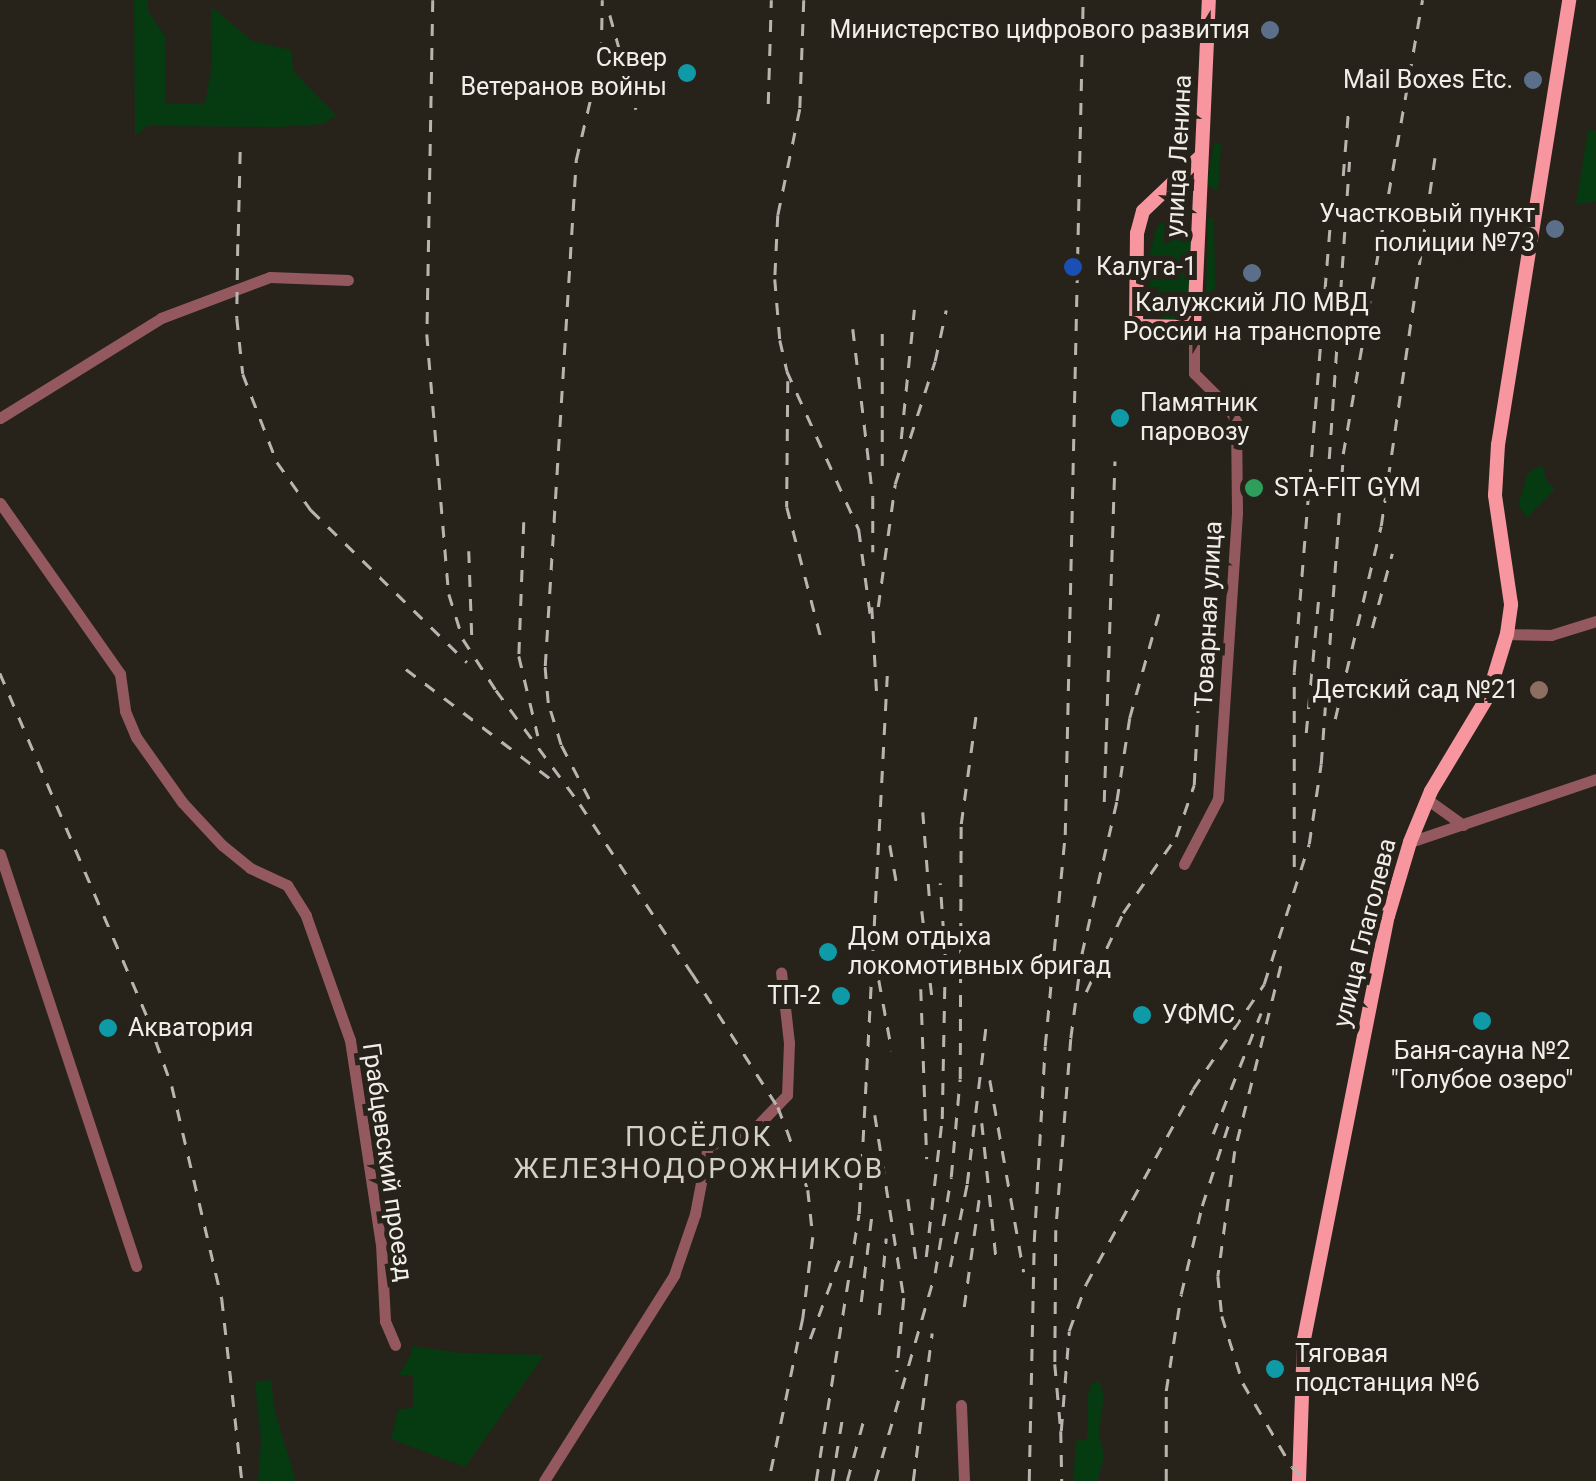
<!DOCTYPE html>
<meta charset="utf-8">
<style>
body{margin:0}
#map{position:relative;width:1596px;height:1481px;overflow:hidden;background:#27231b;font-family:Roboto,sans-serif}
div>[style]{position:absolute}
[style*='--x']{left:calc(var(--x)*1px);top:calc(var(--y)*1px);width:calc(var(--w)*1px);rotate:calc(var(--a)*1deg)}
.green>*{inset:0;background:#063a10}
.minor>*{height:11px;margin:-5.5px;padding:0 5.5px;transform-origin:5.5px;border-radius:5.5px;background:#93595e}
.major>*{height:14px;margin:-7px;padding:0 7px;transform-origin:7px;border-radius:7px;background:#f7969e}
.rail>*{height:2.5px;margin-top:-1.25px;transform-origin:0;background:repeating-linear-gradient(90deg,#b8b5af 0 12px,transparent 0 24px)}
.dots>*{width:28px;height:28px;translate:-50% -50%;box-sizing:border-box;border:5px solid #27231b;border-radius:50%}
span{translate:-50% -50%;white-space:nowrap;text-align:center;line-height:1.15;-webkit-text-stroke:10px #27231b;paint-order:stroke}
.poi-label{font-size:25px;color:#f1eee9}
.right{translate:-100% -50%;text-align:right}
.left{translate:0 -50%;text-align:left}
.street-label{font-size:25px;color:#f1eee9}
.neighbourhood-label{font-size:28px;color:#d5d0c5;letter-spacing:2.5px}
</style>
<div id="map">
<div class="green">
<i style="clip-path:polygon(134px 0,148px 0,148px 11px,165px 36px,166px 104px,205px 103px,212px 65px,211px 6px,252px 41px,291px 50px,294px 72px,336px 115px,324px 124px,279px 127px,147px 126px,135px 137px)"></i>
<i style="clip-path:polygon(1588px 130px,1596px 131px,1596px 201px,1576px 205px)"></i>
<i style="clip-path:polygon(1214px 143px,1221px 143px,1218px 191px,1207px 185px)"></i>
<i style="clip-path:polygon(1175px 216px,1186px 223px,1191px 237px,1188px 307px,1177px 319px,1165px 320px,1152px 302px,1147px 265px,1157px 226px)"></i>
<i style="clip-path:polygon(1214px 218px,1215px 289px,1210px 294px,1206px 292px,1208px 219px)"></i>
<i style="clip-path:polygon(1542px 465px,1547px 482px,1555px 489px,1527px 518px,1518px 505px,1528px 473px)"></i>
<i style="clip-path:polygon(411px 1346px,462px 1353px,544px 1355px,465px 1467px,391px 1439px,398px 1410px,414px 1407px,414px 1376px,399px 1375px,412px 1353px)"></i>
<i style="clip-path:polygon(271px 1380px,275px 1412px,296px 1481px,258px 1481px,261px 1439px,255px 1382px)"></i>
<i style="clip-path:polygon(1099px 1381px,1104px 1396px,1099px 1433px,1104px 1457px,1097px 1481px,1073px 1481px,1076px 1441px,1087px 1439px,1088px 1396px,1091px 1384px)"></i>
</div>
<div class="minor">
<i style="--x:0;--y:418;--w:190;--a:-31.8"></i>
<i style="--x:161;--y:318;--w:116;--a:-20.6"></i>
<i style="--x:270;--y:277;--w:78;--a:2.2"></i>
<i style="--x:0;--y:503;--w:209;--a:54.9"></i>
<i style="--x:120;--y:674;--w:37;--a:82"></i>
<i style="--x:125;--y:711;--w:28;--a:67"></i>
<i style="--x:136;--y:737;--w:80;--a:54.7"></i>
<i style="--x:182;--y:802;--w:59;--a:47.1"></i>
<i style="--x:222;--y:845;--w:36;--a:39"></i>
<i style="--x:250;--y:868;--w:41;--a:24.7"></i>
<i style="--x:287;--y:885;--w:36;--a:58"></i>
<i style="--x:306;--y:916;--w:132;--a:70.5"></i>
<i style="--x:350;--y:1040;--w:206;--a:81.4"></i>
<i style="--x:381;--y:1244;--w:77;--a:87"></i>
<i style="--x:385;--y:1321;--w:26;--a:67"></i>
<i style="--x:1507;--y:634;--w:44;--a:1.3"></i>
<i style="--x:1551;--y:635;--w:47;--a:-17.3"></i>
<i style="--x:1428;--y:800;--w:43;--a:35.5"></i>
<i style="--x:1410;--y:842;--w:196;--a:-18.7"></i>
<i style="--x:0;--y:854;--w:434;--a:71.7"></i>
<i style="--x:1184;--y:864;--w:73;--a:-62.4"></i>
<i style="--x:1218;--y:799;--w:287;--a:-86.2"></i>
<i style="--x:1237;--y:513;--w:92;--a:-90.6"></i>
<i style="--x:1236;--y:421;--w:16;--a:-120"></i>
<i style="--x:1228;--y:407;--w:48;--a:-135"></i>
<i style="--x:1194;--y:373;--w:46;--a:-90"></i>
<i style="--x:961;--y:1405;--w:76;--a:87.7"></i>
<i style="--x:544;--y:1481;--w:244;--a:-57.7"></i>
<i style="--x:674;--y:1275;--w:65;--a:-71"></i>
<i style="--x:695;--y:1214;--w:69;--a:-79.2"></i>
<i style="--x:708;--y:1146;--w:49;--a:-20.3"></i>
<i style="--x:754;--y:1129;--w:47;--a:-45.9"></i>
<i style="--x:787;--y:1095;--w:52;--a:-87.8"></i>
<i style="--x:789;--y:1043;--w:71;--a:-96.4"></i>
</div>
<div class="major">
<i style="--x:1201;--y:156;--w:80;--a:136.5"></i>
<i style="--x:1143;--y:211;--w:23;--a:105"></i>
<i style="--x:1137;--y:233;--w:93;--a:90.6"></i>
<i style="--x:1136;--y:326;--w:58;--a:1"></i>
<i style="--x:1194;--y:327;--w:327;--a:-87.4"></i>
<i style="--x:1299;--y:1481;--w:142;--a:-88"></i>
<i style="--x:1304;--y:1339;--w:431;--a:-78.8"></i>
<i style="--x:1388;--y:916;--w:77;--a:-73.4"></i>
<i style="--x:1410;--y:842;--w:55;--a:-67.6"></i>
<i style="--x:1431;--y:791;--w:111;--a:-59"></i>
<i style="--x:1488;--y:696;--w:65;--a:-73"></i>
<i style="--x:1507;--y:634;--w:30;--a:-82"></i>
<i style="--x:1511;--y:604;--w:110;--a:-98.4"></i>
<i style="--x:1495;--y:495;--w:50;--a:-86.6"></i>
<i style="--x:1498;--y:445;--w:451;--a:-80.9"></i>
</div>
<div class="rail">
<i style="--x:433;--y:0;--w:334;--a:91"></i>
<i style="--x:427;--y:334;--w:261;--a:85.2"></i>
<i style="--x:449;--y:594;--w:47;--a:72.7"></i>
<i style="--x:463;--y:639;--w:61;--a:57.1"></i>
<i style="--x:496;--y:690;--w:142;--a:53.6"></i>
<i style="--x:580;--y:804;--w:203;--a:56.5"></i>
<i style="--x:692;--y:973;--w:159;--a:57.3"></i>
<i style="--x:778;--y:1107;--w:25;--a:69"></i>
<i style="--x:787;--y:1130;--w:64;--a:70.7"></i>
<i style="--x:808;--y:1190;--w:47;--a:83.9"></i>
<i style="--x:813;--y:1237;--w:82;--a:97"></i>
<i style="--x:803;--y:1318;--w:167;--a:101.8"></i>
<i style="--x:804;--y:0;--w:109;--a:92.1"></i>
<i style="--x:800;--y:109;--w:108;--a:101.7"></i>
<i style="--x:778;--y:215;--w:64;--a:92.7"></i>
<i style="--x:775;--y:279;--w:61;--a:85.3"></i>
<i style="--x:780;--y:340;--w:32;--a:77"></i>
<i style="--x:787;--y:371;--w:175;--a:65.6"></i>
<i style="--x:859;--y:530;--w:90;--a:82.3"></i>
<i style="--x:610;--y:15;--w:98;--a:74.5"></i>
<i style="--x:768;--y:104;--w:104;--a:-88.3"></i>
<i style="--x:1343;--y:176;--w:62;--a:-85.4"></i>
<i style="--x:238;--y:236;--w:90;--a:-88.7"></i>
<i style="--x:238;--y:244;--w:74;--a:90.8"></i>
<i style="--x:237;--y:318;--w:56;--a:83.9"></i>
<i style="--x:243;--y:374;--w:94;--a:68.9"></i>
<i style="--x:277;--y:462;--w:59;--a:54.7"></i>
<i style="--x:311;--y:510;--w:218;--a:44.3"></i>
<i style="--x:853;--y:329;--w:169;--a:83.2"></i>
<i style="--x:873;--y:497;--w:55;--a:90"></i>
<i style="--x:788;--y:381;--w:126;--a:90.5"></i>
<i style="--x:787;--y:507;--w:143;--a:75.4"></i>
<i style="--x:901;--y:439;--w:130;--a:-84.2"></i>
<i style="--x:1329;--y:459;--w:298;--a:-86.1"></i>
<i style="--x:882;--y:466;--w:133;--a:-90"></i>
<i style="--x:524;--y:522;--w:134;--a:92.1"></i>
<i style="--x:519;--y:656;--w:82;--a:76.6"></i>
<i style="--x:469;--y:551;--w:84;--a:88"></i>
<i style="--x:872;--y:607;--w:89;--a:86.8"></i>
<i style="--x:878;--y:607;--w:124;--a:-82.1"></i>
<i style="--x:895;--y:484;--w:129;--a:-72"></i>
<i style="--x:935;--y:361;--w:52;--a:-77.8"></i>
<i style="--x:1159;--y:614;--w:108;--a:105.6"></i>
<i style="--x:1130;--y:718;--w:85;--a:98.8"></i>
<i style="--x:1117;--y:802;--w:157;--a:102.9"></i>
<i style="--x:1082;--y:955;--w:85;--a:97.5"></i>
<i style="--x:1071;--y:1039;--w:192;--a:94.5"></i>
<i style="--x:1056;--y:1230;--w:134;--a:90.4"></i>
<i style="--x:1055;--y:1364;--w:67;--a:84.9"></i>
<i style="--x:1061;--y:1431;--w:100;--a:-85.4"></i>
<i style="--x:1069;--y:1331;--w:50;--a:-70.1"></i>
<i style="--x:1086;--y:1284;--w:222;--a:-61.2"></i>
<i style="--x:1193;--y:1089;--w:127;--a:-55.9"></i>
<i style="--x:1264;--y:984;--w:147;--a:-72.2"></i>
<i style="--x:1309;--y:844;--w:81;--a:-81.5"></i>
<i style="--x:1321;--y:764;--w:311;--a:-85.9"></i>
<i style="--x:1343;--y:454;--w:461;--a:-80.1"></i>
<i style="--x:1372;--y:628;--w:77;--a:-74.9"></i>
<i style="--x:406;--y:669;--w:187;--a:37.2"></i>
<i style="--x:0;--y:673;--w:376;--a:66.8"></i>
<i style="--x:148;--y:1019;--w:71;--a:70.3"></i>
<i style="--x:172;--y:1086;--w:219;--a:76.8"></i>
<i style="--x:222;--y:1299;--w:183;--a:83.7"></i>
<i style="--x:1335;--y:719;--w:198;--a:-76.6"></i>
<i style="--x:1381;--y:526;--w:372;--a:-81.7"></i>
<i style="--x:1306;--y:733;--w:140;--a:-84.7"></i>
<i style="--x:589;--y:799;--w:61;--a:-117.4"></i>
<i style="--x:561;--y:745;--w:44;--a:-107.2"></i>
<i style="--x:548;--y:703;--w:37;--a:-95"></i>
<i style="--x:545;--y:666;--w:507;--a:-86.49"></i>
<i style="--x:576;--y:160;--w:109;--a:-76.7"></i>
<i style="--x:601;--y:54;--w:54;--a:-88.9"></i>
<i style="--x:1104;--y:802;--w:341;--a:-88.2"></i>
<i style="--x:923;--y:812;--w:90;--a:85.6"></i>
<i style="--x:890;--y:845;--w:41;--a:80.1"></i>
<i style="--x:1294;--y:867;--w:195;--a:-90"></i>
<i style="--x:1294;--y:672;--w:476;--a:-85.4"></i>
<i style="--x:922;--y:911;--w:95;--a:83.3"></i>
<i style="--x:1281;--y:966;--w:191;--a:104"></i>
<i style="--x:1235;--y:1151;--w:126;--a:97.7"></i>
<i style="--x:1218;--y:1276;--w:40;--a:84.3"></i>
<i style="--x:1222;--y:1316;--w:70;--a:72.6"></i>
<i style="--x:1243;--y:1383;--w:97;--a:59.7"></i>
<i style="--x:1292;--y:1467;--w:21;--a:43"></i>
<i style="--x:879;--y:980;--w:72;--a:79.6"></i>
<i style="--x:921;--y:989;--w:170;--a:88"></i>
<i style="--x:1086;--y:992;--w:87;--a:-64.9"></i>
<i style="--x:1123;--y:913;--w:93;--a:-55.1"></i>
<i style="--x:1176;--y:837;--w:55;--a:-70.9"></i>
<i style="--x:1194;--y:785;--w:253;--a:-87.1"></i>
<i style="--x:990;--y:1080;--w:195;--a:80"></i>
<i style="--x:875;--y:1115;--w:185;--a:81"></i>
<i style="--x:904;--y:1298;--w:74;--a:95.4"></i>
<i style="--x:982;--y:1123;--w:134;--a:84"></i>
<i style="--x:1213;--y:1134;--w:130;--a:-68.4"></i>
<i style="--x:908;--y:1199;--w:61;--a:82.4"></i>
<i style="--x:926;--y:1257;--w:139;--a:-83.4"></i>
<i style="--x:942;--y:1119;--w:162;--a:-88.9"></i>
<i style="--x:945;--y:957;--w:74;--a:-93.9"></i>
<i style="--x:950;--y:1267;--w:85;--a:-78.4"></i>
<i style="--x:967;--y:1184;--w:160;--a:-83.2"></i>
<i style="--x:861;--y:1302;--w:90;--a:-83"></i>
<i style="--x:964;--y:1307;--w:109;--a:-82.1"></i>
<i style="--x:879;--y:1315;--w:77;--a:-84.8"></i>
<i style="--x:810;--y:1339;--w:95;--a:-69.7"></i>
<i style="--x:1061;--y:1431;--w:50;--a:88.9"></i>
<i style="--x:816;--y:1481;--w:270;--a:-80.9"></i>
<i style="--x:859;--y:1214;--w:539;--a:-87.02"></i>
<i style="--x:832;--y:1481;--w:63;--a:-80.8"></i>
<i style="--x:847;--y:1481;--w:61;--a:-74.8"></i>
<i style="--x:875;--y:1481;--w:216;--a:-73.9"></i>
<i style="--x:935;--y:1273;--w:97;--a:-80.5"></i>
<i style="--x:951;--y:1177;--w:98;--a:-84.8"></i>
<i style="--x:960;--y:1079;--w:255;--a:-89.8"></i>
<i style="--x:961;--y:824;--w:111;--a:-82.2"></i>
<i style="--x:913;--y:1481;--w:149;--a:-82.7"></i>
<i style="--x:1029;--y:1481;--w:239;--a:-88.8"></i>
<i style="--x:1034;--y:1242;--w:196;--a:-86.8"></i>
<i style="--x:1045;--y:1046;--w:212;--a:-84.6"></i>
<i style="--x:1065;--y:835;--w:835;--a:-88.77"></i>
<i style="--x:1166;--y:1481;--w:90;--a:-90"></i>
<i style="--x:1166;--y:1391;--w:98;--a:-81.2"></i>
<i style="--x:1181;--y:1294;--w:90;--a:-76.6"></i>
<i style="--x:1202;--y:1206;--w:87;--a:-72"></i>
</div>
<div class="dots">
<i style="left:1270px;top:30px;background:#5c6f8a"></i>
<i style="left:687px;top:73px;background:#0f9aa8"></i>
<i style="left:1533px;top:80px;background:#5c6f8a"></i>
<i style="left:1555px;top:229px;background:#5c6f8a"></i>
<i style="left:1073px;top:267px;background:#1a4fb4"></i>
<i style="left:1252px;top:273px;background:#5c6f8a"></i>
<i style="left:1120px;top:418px;background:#0f9aa8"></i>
<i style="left:1254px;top:488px;background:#2e9e5b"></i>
<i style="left:1539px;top:690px;background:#8d6e63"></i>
<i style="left:828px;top:952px;background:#0f9aa8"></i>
<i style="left:841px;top:996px;background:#0f9aa8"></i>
<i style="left:1142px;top:1015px;background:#0f9aa8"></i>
<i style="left:1482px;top:1021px;background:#0f9aa8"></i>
<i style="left:108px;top:1028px;background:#0f9aa8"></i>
<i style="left:1275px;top:1369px;background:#0f9aa8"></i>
</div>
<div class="poi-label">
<span class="right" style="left:1250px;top:30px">Министерство цифрового развития</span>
<span class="right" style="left:667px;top:73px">Сквер<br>Ветеранов войны</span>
<span class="right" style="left:1513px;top:80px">Mail Boxes Etc.</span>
<span class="right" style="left:1535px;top:229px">Участковый пункт<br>полиции №73</span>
<span class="left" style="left:1096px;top:267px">Калуга-1</span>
<span style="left:1252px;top:318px">Калужский ЛО МВД<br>России на транспорте</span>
<span class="left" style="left:1140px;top:418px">Памятник<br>паровозу</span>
<span class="left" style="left:1274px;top:488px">STA-FIT GYM</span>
<span class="right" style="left:1519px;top:690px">Детский сад №21</span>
<span class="left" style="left:848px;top:952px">Дом отдыха<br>локомотивных бригад</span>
<span class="right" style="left:821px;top:996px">ТП-2</span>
<span class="left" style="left:1162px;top:1015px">УФМС</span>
<span class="left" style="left:128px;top:1028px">Акватория</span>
<span style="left:1482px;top:1066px">Баня-сауна №2<br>"Голубое озеро"</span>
<span class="left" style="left:1295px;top:1369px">Тяговая<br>подстанция №6</span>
</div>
<div class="street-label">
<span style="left:1179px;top:156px;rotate:-87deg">улица Ленина</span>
<span style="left:1209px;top:614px;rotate:-87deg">Товарная улица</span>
<span style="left:1365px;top:933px;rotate:-76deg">улица Глаголева</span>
<span style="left:387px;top:1162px;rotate:82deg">Грабцевский проезд</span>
</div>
<div class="neighbourhood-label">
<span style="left:699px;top:1153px">ПОСЁЛОК<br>ЖЕЛЕЗНОДОРОЖНИКОВ</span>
</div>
</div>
